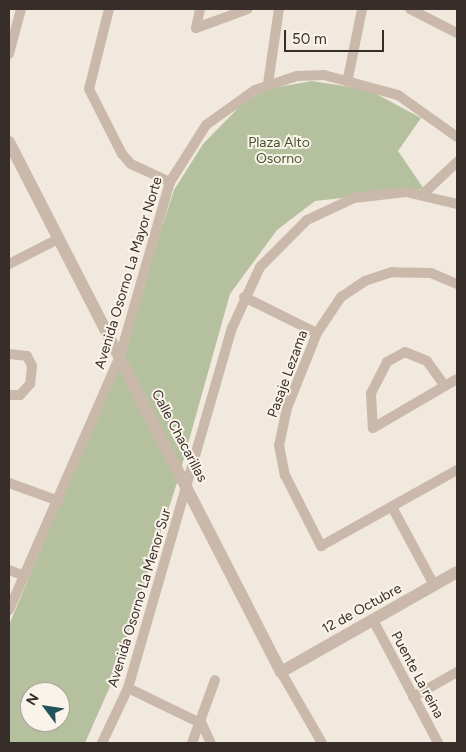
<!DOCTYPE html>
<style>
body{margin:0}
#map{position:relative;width:466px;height:752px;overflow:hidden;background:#f2e9de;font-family:Figtree,sans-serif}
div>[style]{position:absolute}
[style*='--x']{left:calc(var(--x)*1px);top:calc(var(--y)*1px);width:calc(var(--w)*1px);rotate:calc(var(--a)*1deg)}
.green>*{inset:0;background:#b5c19e}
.minor>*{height:10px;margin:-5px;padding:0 5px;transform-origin:5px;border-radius:5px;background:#cab9aa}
.tertiary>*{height:12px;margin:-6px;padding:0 6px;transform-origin:6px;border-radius:6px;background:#cab9aa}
span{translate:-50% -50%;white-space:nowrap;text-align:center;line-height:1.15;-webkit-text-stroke:4px #faf3ea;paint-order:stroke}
.park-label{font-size:14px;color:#46552e}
.street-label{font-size:14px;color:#382e29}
.frame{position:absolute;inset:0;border:10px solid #382e29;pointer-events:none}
.north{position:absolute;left:20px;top:682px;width:50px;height:50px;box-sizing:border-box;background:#faf3ea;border:1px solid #aca49d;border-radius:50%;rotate:301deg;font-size:14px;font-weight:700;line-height:20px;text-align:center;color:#382e29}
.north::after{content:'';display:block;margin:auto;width:18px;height:22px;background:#205458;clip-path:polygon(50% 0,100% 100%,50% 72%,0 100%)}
.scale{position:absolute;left:284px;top:30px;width:100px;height:22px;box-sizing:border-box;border:2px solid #382e29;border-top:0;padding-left:6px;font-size:15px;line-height:18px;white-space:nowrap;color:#382e29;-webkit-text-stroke:4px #faf3ea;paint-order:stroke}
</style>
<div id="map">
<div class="green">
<i style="clip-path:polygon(evenodd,312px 81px,369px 90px,421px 118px,398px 151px,424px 189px,315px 201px,277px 230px,230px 294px,177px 483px,112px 682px,85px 743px,9px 743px,9px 625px,120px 359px,174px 190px,203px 144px,247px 99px,273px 88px,312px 81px,30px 692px,60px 692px,60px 722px,30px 722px,30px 692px)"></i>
</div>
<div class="minor">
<i style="--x:109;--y:9;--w:82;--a:104"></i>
<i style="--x:89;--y:89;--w:73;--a:63.1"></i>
<i style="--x:122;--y:154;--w:13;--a:48"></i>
<i style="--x:131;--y:164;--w:43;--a:24.8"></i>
<i style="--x:410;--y:9;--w:53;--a:27.1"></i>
<i style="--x:196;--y:28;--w:55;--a:-20.1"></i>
<i style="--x:196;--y:28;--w:19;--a:-78"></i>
<i style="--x:9;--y:54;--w:47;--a:-75.1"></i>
<i style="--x:348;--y:78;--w:70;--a:-78.5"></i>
<i style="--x:268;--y:84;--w:76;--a:-81.7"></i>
<i style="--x:423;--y:194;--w:47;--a:-43.3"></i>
<i style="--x:9;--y:264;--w:55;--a:-27"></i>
<i style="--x:457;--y:284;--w:28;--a:-157"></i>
<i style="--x:431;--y:273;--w:39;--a:-179"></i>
<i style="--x:392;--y:272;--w:28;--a:162"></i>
<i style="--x:365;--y:281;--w:29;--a:146"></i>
<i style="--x:341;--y:297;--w:43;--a:123.7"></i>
<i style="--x:317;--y:333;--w:81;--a:111.8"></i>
<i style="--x:287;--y:408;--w:38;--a:102"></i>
<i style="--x:279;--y:445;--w:31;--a:79"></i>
<i style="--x:285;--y:475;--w:80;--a:63.1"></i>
<i style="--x:321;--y:546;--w:156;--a:-29.2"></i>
<i style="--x:244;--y:297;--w:81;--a:26.3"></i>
<i style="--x:9;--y:354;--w:18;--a:6"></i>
<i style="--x:27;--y:356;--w:11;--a:63"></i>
<i style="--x:32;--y:366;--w:18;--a:96"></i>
<i style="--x:30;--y:384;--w:15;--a:132"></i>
<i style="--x:20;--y:395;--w:11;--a:180"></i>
<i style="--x:445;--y:386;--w:31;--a:-126"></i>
<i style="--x:427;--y:361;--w:24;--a:-158"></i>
<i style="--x:405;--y:352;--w:21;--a:151"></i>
<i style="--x:387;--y:362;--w:35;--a:117"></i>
<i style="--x:371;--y:393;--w:35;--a:87"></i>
<i style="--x:373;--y:428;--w:97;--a:-30.3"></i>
<i style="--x:9;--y:483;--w:53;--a:19.8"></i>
<i style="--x:392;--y:507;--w:89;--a:61.7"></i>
<i style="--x:9;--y:570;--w:17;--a:21"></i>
<i style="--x:9;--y:610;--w:277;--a:-66.4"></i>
<i style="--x:120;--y:356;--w:181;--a:-74"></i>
<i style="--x:170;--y:182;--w:67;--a:-57.7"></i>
<i style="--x:206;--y:125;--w:60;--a:-35.5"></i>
<i style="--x:255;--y:90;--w:44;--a:-18.4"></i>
<i style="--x:297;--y:76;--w:27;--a:-2"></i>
<i style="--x:324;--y:75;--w:77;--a:15.1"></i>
<i style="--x:398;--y:95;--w:72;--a:35.4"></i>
<i style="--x:373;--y:620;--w:139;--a:62.1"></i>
<i style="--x:281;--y:672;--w:82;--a:60"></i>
<i style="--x:128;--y:688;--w:82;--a:25.9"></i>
<i style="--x:202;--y:724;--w:21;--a:65"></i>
<i style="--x:413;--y:697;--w:51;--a:-29.6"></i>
<i style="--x:102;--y:743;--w:61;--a:-64.7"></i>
<i style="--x:128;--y:688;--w:375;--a:-73.9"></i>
<i style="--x:232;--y:328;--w:67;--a:-65.3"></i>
<i style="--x:260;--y:267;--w:66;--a:-45"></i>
<i style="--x:307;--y:220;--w:52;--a:-25.1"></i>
<i style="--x:354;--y:198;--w:52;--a:-6.6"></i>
<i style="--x:406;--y:192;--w:52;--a:13.2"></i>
<i style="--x:192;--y:743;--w:67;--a:-69.9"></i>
</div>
<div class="tertiary">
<i style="--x:9;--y:142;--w:596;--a:62.83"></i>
<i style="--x:281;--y:672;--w:202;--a:-29.6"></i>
</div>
<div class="park-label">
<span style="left:279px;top:151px">Plaza Alto<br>Osorno</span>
</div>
<div class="street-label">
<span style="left:129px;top:273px;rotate:-73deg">Avenida Osorno La Mayor Norte</span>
<span style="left:288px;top:374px;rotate:-70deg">Pasaje Lezama</span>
<span style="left:179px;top:436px;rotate:62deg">Calle Chacarillas</span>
<span style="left:140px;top:598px;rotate:-73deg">Avenida Osorno La Menor Sur</span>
<span style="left:362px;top:609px;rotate:-29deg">12 de Octubre</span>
<span style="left:417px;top:675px;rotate:62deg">Puente La reina</span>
</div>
<div class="frame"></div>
<div class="north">N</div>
<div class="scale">50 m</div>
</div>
